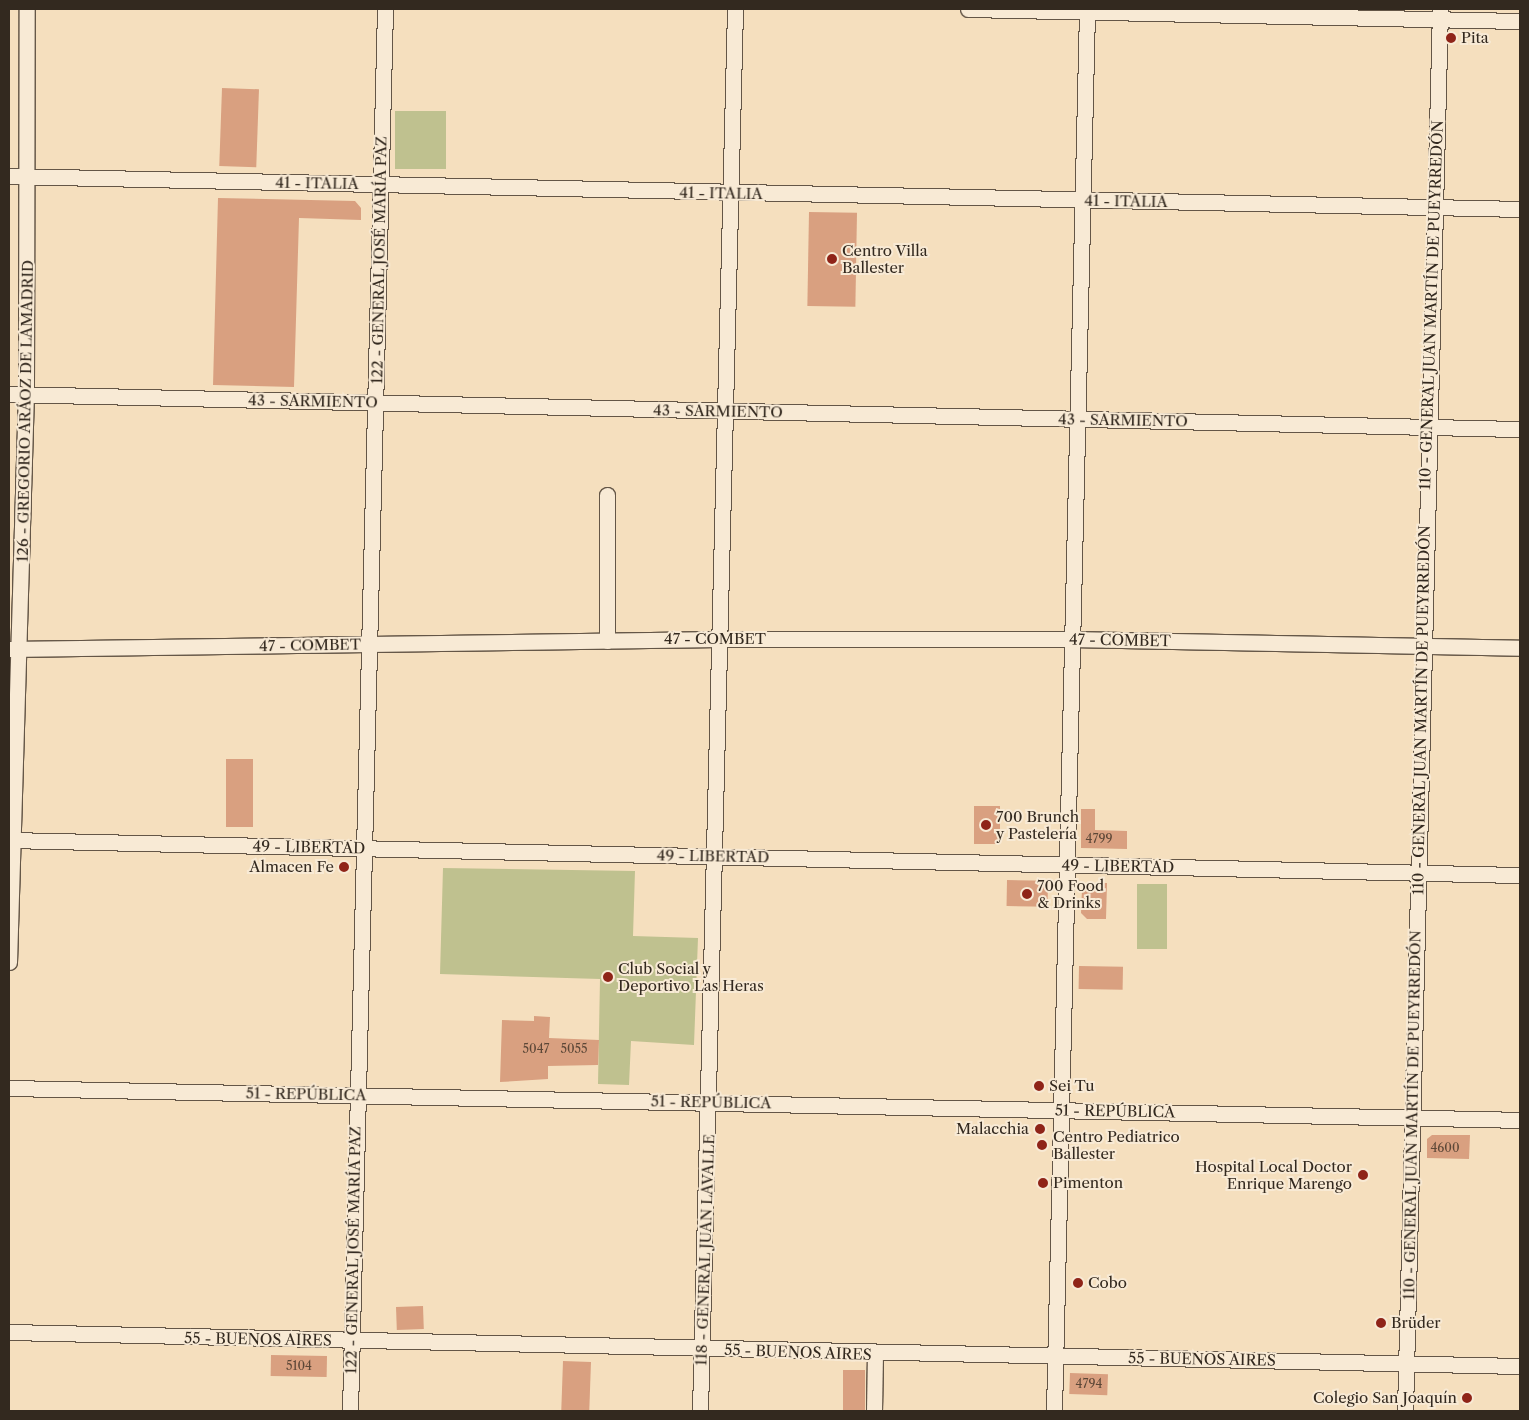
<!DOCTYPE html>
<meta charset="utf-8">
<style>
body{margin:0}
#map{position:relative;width:1529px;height:1420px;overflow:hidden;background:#f5dfbe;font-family:"Libre Caslon Text",serif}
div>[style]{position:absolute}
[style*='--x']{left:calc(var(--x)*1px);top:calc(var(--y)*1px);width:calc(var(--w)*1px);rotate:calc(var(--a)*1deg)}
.green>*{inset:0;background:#bfc18f;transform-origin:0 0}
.building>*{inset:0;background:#d9a080;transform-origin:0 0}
.roads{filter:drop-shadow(1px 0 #645647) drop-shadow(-1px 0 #645647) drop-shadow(0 1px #645647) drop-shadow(0 -1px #645647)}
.minor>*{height:15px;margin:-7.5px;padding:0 7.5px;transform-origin:7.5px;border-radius:7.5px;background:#f8ead5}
.dots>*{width:14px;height:14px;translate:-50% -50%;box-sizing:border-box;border:2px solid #f8ead5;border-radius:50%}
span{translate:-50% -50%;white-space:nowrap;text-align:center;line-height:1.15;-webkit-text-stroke:4px #f8ead5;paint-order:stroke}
.number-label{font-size:12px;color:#5c4737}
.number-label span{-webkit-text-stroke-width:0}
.poi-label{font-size:15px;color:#33291f}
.left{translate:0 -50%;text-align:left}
.right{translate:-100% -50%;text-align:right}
.street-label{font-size:15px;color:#33291f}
.frame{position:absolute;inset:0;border:10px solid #33291f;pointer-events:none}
</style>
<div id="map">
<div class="green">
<i style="left:395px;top:111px;width:51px;height:58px"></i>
<i style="clip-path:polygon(443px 868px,635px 871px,633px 936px,698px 938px,694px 1045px,631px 1041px,629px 1085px,598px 1084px,600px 979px,440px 974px)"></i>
<i style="left:1137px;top:884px;width:30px;height:65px"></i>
</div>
<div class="building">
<i style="left:222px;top:88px;width:37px;height:78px;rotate:2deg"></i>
<i style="clip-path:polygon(218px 198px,355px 201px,361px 208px,361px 220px,299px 218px,294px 387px,213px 385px)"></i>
<i style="left:809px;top:212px;width:48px;height:94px;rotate:1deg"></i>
<i style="left:226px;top:759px;width:27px;height:68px"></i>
<i style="left:974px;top:806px;width:26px;height:38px"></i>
<i style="clip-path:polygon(1081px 809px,1095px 809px,1095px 830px,1127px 831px,1127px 849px,1081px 848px)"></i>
<i style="left:1007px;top:880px;width:41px;height:26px;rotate:1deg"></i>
<i style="clip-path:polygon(1088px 883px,1107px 883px,1106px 919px,1087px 919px,1081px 913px,1082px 889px)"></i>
<i style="left:1079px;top:966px;width:44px;height:23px;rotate:1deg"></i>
<i style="clip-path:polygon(534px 1016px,550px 1017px,549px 1038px,599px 1040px,598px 1065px,548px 1066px,548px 1079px,500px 1082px,502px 1020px,534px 1021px)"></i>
<i style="clip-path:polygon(1432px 1135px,1470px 1135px,1469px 1159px,1427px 1158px,1427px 1139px)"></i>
<i style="left:423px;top:1306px;width:23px;height:27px;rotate:88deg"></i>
<i style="left:271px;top:1355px;width:56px;height:21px;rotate:1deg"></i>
<i style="left:563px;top:1361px;width:28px;height:50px;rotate:2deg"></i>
<i style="left:843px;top:1370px;width:22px;height:41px"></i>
<i style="left:1070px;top:1373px;width:38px;height:21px;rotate:2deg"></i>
</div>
<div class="roads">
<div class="minor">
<i style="--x:968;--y:9;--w:552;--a:1.25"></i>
<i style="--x:9;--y:176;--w:1511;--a:1.25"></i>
<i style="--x:9;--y:394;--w:1511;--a:1.33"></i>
<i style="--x:607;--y:495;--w:146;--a:90"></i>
<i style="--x:9;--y:649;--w:710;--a:-0.81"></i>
<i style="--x:719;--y:639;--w:351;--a:0"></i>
<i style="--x:1070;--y:639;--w:450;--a:1.1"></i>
<i style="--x:9;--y:840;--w:1511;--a:1.33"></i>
<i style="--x:9;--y:962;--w:568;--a:-88.29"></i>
<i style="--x:26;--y:394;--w:385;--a:-89.9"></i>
<i style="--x:9;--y:1088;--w:1511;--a:1.21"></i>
<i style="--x:9;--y:1332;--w:1511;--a:1.29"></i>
<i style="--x:350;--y:1411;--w:1402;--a:-88.57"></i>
<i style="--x:700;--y:1411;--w:1402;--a:-88.57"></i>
<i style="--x:874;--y:1411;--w:57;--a:-89"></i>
<i style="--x:1054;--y:1411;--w:1402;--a:-88.65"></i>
<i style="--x:1405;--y:1411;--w:1402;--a:-88.57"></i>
</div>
</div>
<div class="dots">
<i style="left:1451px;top:38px;background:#8f2418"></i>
<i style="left:832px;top:259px;background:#8f2418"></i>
<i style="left:986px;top:825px;background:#8f2418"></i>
<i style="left:344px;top:867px;background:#8f2418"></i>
<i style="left:1027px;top:894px;background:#8f2418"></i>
<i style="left:608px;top:977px;background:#8f2418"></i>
<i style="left:1039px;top:1086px;background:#8f2418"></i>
<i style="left:1040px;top:1129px;background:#8f2418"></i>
<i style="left:1042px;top:1145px;background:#8f2418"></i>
<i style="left:1363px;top:1175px;background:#8f2418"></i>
<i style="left:1043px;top:1183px;background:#8f2418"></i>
<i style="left:1078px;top:1283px;background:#8f2418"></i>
<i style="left:1381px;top:1323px;background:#8f2418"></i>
<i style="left:1467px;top:1398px;background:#8f2418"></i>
</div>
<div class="number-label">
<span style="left:1099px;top:839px">4799</span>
<span style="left:536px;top:1049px">5047</span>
<span style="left:574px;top:1049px">5055</span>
<span style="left:1445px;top:1148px">4600</span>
<span style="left:299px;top:1366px">5104</span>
<span style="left:1089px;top:1384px">4794</span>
</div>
<div class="poi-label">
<span class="left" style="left:1461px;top:38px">Pita</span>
<span class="left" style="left:842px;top:259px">Centro Villa<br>Ballester</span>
<span class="left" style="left:996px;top:825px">700 Brunch<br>y Pastelería</span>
<span class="right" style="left:334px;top:867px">Almacen Fe</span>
<span class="left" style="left:1037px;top:894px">700 Food<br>&amp; Drinks</span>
<span class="left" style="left:618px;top:977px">Club Social y<br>Deportivo Las Heras</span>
<span class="left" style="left:1049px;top:1086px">Sei Tu</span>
<span class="right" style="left:1029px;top:1129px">Malacchia</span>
<span class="left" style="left:1053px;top:1145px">Centro Pediatrico<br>Ballester</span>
<span class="right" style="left:1352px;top:1175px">Hospital Local Doctor<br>Enrique Marengo</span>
<span class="left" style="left:1053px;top:1183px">Pimenton</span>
<span class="left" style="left:1088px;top:1283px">Cobo</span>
<span class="left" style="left:1391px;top:1323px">Brüder</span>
<span class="right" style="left:1457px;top:1398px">Colegio San Joaquín</span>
</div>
<div class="street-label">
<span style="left:317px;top:183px;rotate:1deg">41 - ITALIA</span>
<span style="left:721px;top:193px;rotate:1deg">41 - ITALIA</span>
<span style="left:1126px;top:201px;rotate:1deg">41 - ITALIA</span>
<span style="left:379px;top:260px;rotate:-89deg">122 - GENERAL JOSÉ MARÍA PAZ</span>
<span style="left:1431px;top:305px;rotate:-88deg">110 - GENERAL JUAN MARTÍN DE PUEYRREDÓN</span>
<span style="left:313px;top:401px;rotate:1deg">43 - SARMIENTO</span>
<span style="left:25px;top:411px;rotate:-89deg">126 - GREGORIO ARÁOZ DE LAMADRID</span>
<span style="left:718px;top:411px;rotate:1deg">43 - SARMIENTO</span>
<span style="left:1123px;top:420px;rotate:1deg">43 - SARMIENTO</span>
<span style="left:715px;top:639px">47 - COMBET</span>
<span style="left:1120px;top:640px;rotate:1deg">47 - COMBET</span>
<span style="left:310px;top:645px;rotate:-1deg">47 - COMBET</span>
<span style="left:1421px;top:710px;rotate:-89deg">110 - GENERAL JUAN MARTÍN DE PUEYRREDÓN</span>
<span style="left:309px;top:847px;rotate:1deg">49 - LIBERTAD</span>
<span style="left:713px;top:856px;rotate:1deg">49 - LIBERTAD</span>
<span style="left:1118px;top:866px;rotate:1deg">49 - LIBERTAD</span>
<span style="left:306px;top:1094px;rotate:1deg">51 - REPÚBLICA</span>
<span style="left:711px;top:1102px;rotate:1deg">51 - REPÚBLICA</span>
<span style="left:1115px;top:1111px;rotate:1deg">51 - REPÚBLICA</span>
<span style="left:1412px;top:1115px;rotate:-89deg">110 - GENERAL JUAN MARTÍN DE PUEYRREDÓN</span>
<span style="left:353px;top:1250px;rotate:-89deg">122 - GENERAL JOSÉ MARÍA PAZ</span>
<span style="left:705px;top:1250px;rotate:-88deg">118 - GENERAL JUAN LAVALLE</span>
<span style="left:258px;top:1339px;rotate:1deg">55 - BUENOS AIRES</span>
<span style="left:798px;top:1352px;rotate:2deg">55 - BUENOS AIRES</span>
<span style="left:1202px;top:1359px;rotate:1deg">55 - BUENOS AIRES</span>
</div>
<div class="frame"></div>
</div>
